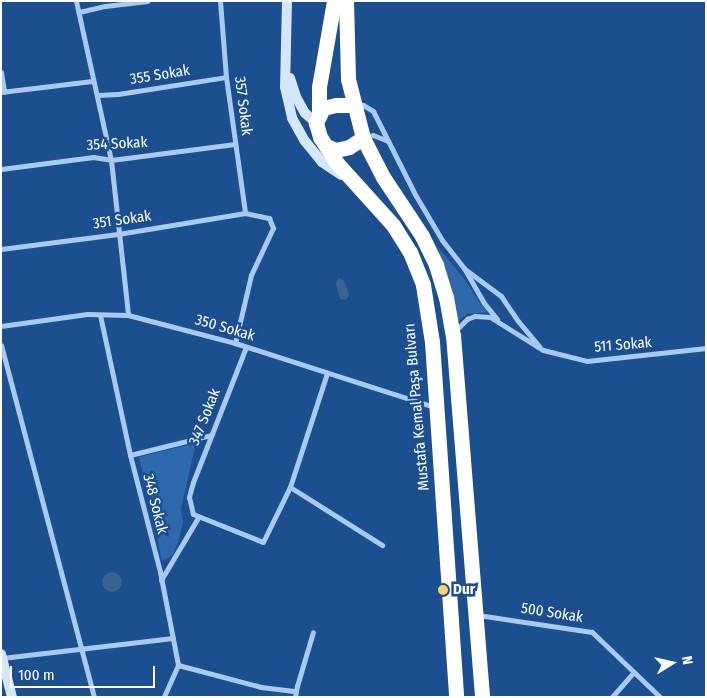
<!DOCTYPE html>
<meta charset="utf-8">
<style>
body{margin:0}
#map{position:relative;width:707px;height:698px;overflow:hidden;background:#1b4f8f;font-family:"Fira Sans Condensed",sans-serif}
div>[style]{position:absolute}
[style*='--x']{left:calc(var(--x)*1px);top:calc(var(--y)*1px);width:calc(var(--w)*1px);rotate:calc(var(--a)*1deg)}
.green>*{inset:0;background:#2e69ad}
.water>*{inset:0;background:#3c6290}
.round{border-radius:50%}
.street>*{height:5px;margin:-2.5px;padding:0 2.5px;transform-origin:2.5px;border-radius:2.5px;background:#a9c9ee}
.secondary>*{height:10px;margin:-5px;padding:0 5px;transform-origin:5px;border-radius:5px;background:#d6e6fa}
.highway>*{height:15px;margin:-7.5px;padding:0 7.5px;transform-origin:7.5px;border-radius:7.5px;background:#fff}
.dots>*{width:14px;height:14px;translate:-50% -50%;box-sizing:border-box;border:2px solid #1b4f8f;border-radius:50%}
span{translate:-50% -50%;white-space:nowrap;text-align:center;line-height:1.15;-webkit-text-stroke:5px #1b4f8f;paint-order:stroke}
.street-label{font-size:15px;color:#fff}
.poi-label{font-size:15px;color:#fff;font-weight:700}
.left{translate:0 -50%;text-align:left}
.frame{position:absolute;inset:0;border:2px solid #fff;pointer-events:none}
.north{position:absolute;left:647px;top:638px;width:50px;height:50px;-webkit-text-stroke:4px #1b4f8f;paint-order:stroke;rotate:80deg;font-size:14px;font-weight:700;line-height:20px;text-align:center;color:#fff}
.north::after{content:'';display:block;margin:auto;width:18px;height:22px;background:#fff;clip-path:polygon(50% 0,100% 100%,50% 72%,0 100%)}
.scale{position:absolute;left:10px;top:666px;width:145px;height:22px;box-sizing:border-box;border:2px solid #fff;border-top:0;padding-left:6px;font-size:15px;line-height:18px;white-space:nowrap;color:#fff;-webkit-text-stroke:4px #1b4f8f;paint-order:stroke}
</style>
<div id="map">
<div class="green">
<i style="clip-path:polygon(437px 246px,465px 280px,481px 305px,489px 312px,467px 314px,457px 322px,451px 287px)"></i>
<i style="clip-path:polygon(196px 443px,181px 509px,183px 522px,179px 539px,173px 555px,162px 561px,139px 457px)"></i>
</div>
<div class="water">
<i style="clip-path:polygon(338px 278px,344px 280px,349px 295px,346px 300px,340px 299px,336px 284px)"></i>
<i class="round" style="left:102px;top:572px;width:20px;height:20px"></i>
</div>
<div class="street">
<i style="--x:76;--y:1;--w:163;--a:77.6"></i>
<i style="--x:111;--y:160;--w:156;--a:83.7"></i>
<i style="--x:220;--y:1;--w:76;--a:85.5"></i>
<i style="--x:226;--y:77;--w:137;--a:82"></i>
<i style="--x:79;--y:12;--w:27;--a:-13"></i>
<i style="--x:105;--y:6;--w:43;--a:-6.6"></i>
<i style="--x:1;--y:72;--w:20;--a:81"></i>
<i style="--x:1;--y:92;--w:92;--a:-6.9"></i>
<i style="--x:97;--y:95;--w:21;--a:-3"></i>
<i style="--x:118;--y:94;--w:109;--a:-8.9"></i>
<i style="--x:356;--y:105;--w:7;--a:0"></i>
<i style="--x:363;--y:105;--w:12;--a:31"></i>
<i style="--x:373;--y:111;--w:95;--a:63.2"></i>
<i style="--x:416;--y:196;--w:51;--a:59.4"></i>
<i style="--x:442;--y:240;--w:36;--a:52"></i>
<i style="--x:464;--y:268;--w:40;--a:60.3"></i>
<i style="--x:484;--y:303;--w:21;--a:51"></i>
<i style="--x:366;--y:137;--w:7;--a:-16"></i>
<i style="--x:373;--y:135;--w:16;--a:22"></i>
<i style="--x:1;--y:169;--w:93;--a:-7.4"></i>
<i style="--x:93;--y:157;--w:18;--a:9"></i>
<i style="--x:111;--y:160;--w:125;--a:-7.4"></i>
<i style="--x:1;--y:249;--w:118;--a:-7.3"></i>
<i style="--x:118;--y:234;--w:129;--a:-9.4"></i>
<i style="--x:245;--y:213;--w:25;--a:12"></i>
<i style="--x:269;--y:218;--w:11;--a:68"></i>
<i style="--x:273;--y:228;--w:52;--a:115.1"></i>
<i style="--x:251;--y:275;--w:70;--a:103.2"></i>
<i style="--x:466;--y:270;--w:44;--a:36.6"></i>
<i style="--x:501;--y:296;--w:30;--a:56"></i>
<i style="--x:518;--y:321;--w:33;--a:50"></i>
<i style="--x:100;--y:315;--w:143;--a:77.9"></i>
<i style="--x:130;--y:455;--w:121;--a:75.6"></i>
<i style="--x:160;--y:572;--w:95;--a:79"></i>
<i style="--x:178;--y:665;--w:35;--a:114"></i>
<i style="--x:1;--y:326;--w:87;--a:-7.9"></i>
<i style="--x:87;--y:314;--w:41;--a:1.4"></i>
<i style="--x:128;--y:315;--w:111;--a:14.7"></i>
<i style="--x:235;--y:343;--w:209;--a:17.8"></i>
<i style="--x:456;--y:330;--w:16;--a:-45"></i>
<i style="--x:467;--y:319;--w:9;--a:-21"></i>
<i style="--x:475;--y:316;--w:15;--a:4"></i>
<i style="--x:490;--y:317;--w:62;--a:31.9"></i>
<i style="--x:543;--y:350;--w:45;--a:14"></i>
<i style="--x:587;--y:361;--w:120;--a:-6.2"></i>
<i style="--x:1;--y:345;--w:364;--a:75.2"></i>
<i style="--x:246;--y:347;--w:145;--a:111.4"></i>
<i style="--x:193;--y:482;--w:16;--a:105"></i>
<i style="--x:189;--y:497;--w:17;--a:77"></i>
<i style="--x:193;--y:514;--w:75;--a:21.8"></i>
<i style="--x:263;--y:542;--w:61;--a:-63.9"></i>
<i style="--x:290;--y:487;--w:120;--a:-72"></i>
<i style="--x:130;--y:455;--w:83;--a:-13.9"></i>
<i style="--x:290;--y:487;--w:109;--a:32.2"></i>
<i style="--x:161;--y:580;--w:74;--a:-59.3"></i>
<i style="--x:478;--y:615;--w:115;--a:8.5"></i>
<i style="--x:592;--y:632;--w:94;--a:43.7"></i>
<i style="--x:2;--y:658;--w:172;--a:-6.7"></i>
<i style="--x:178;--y:665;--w:86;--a:14.8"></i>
<i style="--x:261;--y:687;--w:35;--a:7"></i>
<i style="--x:295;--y:697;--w:11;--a:-80"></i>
<i style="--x:297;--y:686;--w:56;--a:-73.5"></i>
<i style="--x:612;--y:697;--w:33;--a:-49"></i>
</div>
<div class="secondary">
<i style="--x:287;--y:1;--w:86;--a:91.3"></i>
<i style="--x:285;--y:87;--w:32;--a:77"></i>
<i style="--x:292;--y:118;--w:26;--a:61"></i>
<i style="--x:305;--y:141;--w:27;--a:51"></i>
<i style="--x:322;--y:162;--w:23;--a:34"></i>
<i style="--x:290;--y:78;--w:20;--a:72"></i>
<i style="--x:296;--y:97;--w:18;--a:61"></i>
<i style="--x:305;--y:113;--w:15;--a:42"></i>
<i style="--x:1;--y:654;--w:44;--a:75.7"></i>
</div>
<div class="highway">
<i style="--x:346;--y:1;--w:78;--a:88.5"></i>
<i style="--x:348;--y:79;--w:61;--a:75.7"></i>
<i style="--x:363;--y:138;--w:44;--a:62.9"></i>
<i style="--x:383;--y:177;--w:71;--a:56.5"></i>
<i style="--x:422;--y:236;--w:32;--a:64"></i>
<i style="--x:436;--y:265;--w:34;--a:73"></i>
<i style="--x:446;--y:297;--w:39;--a:80"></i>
<i style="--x:453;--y:335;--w:363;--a:85.4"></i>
<i style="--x:353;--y:105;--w:17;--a:180"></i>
<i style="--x:336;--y:105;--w:13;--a:167"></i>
<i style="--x:323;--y:108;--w:17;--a:115"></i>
<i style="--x:316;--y:123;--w:15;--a:74"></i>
<i style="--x:320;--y:137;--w:30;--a:57"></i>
<i style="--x:336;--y:162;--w:85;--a:47.9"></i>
<i style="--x:393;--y:225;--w:32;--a:58"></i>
<i style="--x:410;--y:252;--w:35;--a:68"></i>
<i style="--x:423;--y:285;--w:58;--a:81"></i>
<i style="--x:432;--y:342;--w:356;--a:86.1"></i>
<i style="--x:319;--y:114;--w:27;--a:-90"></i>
<i style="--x:319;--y:87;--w:87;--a:-80.1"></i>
<i style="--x:326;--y:146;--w:11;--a:22"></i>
<i style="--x:336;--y:150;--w:13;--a:-13"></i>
<i style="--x:349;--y:147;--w:17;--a:-33"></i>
</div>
<div class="dots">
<i style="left:443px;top:590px;background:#ffd166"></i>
</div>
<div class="street-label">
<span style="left:160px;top:75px;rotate:-9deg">355 Sokak</span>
<span style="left:243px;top:106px;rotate:83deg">357 Sokak</span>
<span style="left:117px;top:144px;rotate:-3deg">354 Sokak</span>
<span style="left:122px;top:220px;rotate:-8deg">351 Sokak</span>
<span style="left:225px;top:328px;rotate:16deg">350 Sokak</span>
<span style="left:623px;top:345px;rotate:-5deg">511 Sokak</span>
<span style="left:417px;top:407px;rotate:-95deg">Mustafa Kemal Paşa Bulvarı</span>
<span style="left:205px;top:417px;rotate:-68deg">347 Sokak</span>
<span style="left:155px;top:504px;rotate:76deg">348 Sokak</span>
<span style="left:552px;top:613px;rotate:9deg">500 Sokak</span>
</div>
<div class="poi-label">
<span class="left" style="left:453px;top:590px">Dur</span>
</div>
<div class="frame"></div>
<div class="north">N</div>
<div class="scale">100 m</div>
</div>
